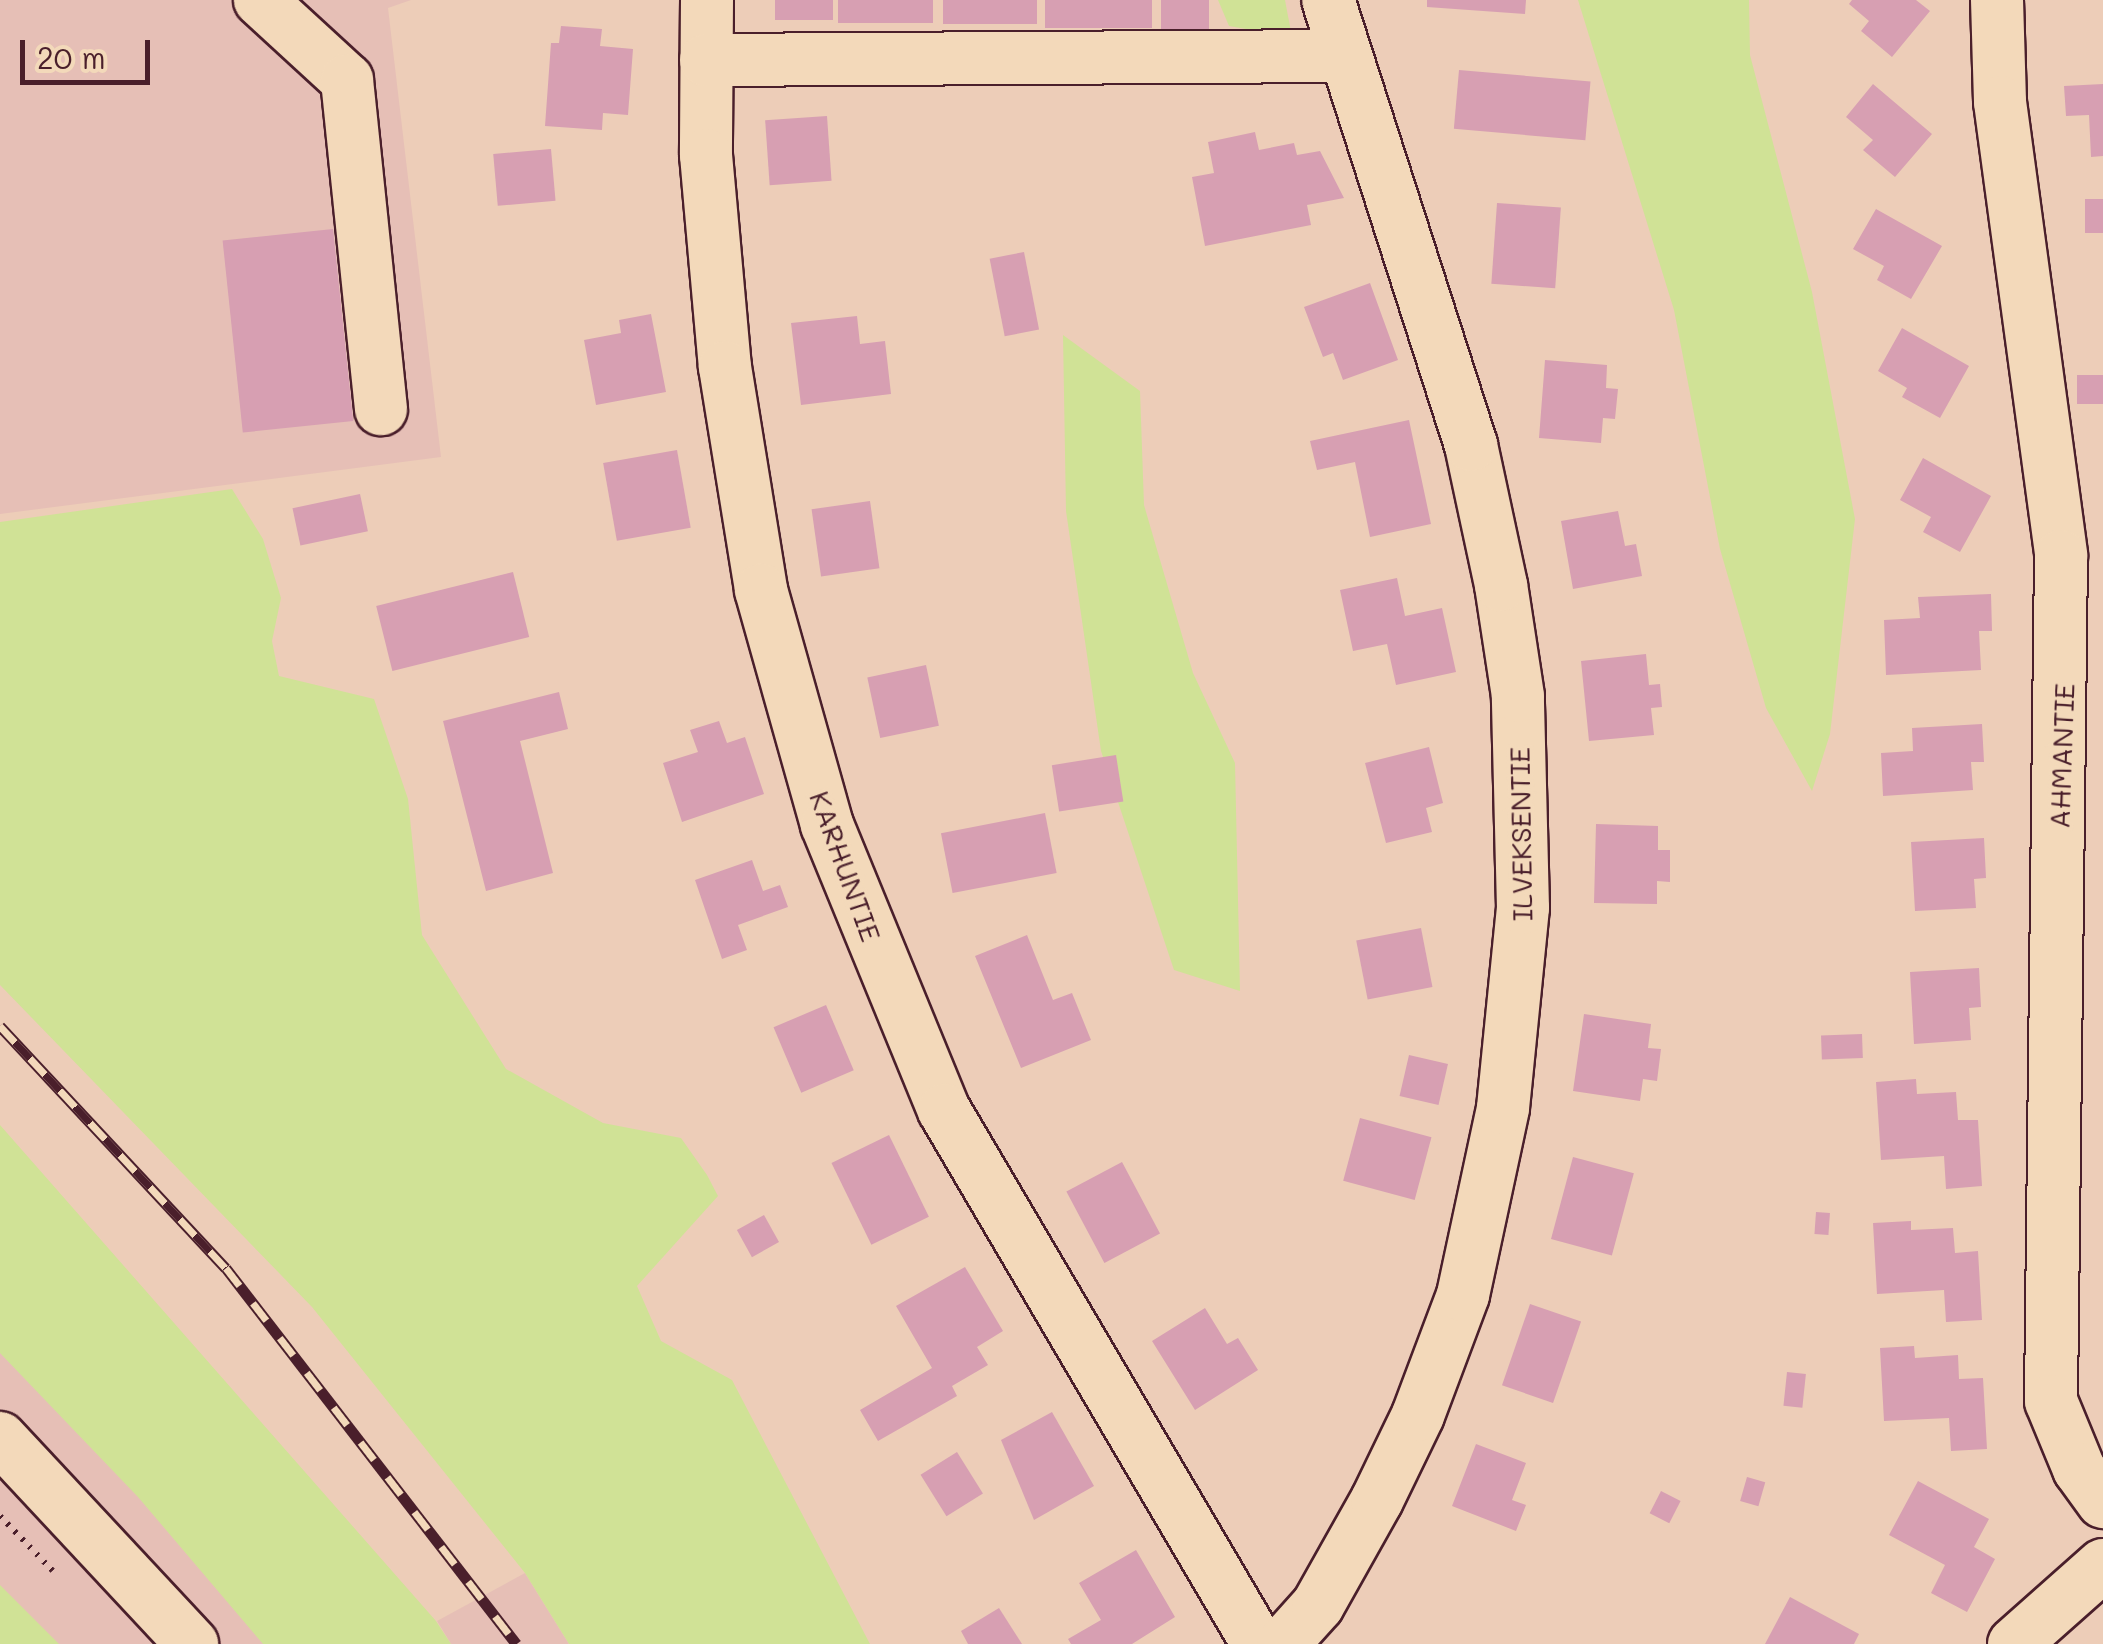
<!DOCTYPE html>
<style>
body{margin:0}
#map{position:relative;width:2103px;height:1644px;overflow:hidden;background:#edcdb8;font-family:Mali,sans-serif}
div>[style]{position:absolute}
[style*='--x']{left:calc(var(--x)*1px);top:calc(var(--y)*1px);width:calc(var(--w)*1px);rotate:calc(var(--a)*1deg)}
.built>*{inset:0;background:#e6bfb6}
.green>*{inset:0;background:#d0e296}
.building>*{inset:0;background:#d79fb2;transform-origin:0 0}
.path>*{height:6px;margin-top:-3px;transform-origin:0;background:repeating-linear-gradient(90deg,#4a1f2b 0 2.5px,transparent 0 10.5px)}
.roads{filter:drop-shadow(2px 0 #4a1f2b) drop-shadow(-2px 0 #4a1f2b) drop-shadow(0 2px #4a1f2b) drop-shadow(0 -2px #4a1f2b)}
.minor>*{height:52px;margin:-26px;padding:0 26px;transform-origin:26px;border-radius:26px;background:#f3d9ba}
.rail>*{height:11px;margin-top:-5.5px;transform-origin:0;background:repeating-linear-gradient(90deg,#f3d9ba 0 22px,#4a1f2b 0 44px);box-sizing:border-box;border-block:2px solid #4a1f2b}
span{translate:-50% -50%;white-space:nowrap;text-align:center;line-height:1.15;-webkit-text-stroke:8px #f3d9ba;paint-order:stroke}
.street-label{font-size:28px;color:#4a1f2b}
.scale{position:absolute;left:20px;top:40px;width:130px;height:45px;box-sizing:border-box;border:5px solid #4a1f2b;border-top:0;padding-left:12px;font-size:30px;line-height:35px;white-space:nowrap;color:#4a1f2b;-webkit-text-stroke:8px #f3d9ba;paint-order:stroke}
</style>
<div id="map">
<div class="built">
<i style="clip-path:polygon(0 0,411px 0,388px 8px,441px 457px,0 514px)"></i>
<i style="clip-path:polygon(0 1160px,398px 1644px,0 1644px)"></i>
<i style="clip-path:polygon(525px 1573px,569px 1644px,451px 1644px,437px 1621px)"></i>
</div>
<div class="green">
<i style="clip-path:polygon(1218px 0,1285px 0,1292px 37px,1229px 26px)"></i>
<i style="clip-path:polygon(1578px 0,1749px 0,1750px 55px,1812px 292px,1855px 519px,1830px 734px,1812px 791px,1766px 708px,1720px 549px,1674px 310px)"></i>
<i style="clip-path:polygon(1063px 335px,1140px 391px,1144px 505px,1193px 673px,1235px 763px,1240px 991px,1174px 970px,1101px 751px,1066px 511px)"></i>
<i style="clip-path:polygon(232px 489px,263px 539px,281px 598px,272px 641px,279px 676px,374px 699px,408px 799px,422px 935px,506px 1069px,603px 1123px,681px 1138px,707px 1175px,718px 1196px,637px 1286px,661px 1341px,732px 1380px,870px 1644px,569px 1644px,525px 1573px,312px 1307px,0 985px,0 522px)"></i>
<i style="clip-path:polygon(0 1125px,436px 1621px,451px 1644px,263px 1644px,138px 1497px,0 1353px)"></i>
<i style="clip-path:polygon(0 1585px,59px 1644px,0 1644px)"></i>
</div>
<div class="building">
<i style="left:775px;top:0;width:58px;height:20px"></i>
<i style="left:838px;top:0;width:95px;height:23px"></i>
<i style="left:943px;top:0;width:94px;height:24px"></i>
<i style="left:1045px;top:0;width:107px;height:28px"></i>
<i style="left:1161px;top:0;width:48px;height:30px"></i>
<i style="clip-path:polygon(1427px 0,1526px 0,1525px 14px,1427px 7px)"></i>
<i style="clip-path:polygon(1852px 0,1916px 0,1930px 11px,1892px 57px,1861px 31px,1869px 21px,1849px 4px)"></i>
<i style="clip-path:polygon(561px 26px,602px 29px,600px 46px,633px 49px,628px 115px,603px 113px,602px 130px,545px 126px,551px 43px,559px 43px)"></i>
<i style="left:1459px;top:70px;width:132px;height:59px;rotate:5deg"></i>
<i style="clip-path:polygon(1873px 84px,1932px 134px,1895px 177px,1863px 150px,1873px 140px,1846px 117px)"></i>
<i style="clip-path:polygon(2103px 84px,2103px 156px,2091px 157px,2089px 115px,2066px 116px,2064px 86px)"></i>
<i style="left:827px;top:116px;width:65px;height:62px;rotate:86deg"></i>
<i style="clip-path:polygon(1255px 132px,1259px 150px,1294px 143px,1297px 155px,1320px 151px,1344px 198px,1307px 205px,1311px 225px,1205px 246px,1192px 177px,1214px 173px,1208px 142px)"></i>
<i style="left:551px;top:149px;width:52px;height:58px;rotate:85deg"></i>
<i style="left:2103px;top:199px;width:34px;height:18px;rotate:90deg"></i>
<i style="left:1497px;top:203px;width:64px;height:81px;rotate:4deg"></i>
<i style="clip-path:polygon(1876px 209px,1942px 246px,1911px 299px,1877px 280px,1884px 266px,1853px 249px)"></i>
<i style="left:333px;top:229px;width:193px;height:111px;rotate:84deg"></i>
<i style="left:1024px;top:252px;width:79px;height:35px;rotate:79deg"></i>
<i style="clip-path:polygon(1370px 283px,1398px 360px,1343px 380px,1333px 353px,1323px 357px,1304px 307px)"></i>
<i style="clip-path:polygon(651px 314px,666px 392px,596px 405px,584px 340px,621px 333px,619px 320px)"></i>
<i style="clip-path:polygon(857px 316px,860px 344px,885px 341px,891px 394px,801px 405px,791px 323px)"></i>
<i style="clip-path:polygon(1902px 328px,1969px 366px,1940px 418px,1902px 397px,1907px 388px,1878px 371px)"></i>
<i style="clip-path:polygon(1545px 360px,1607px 365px,1606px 388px,1618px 389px,1615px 419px,1603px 418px,1601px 443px,1539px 438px)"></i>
<i style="left:2103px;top:375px;width:29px;height:26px;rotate:90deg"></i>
<i style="clip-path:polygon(1409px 420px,1431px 524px,1370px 537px,1355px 462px,1317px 470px,1310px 441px)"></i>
<i style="left:677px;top:450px;width:79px;height:75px;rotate:80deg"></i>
<i style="clip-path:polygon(1923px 458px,1991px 496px,1960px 552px,1923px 532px,1931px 517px,1900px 500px)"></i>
<i style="left:360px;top:494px;width:38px;height:69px;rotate:78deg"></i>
<i style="left:870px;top:501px;width:68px;height:59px;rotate:82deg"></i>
<i style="clip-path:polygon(1618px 511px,1625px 546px,1636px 544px,1642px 576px,1573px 589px,1561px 521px)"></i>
<i style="left:513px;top:572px;width:67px;height:141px;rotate:76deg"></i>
<i style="clip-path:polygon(1397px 578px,1405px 616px,1442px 608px,1456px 672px,1396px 685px,1387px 644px,1353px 651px,1340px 590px)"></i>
<i style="clip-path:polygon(1991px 594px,1992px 631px,1979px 631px,1981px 670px,1886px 675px,1884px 620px,1920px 618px,1918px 597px)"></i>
<i style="clip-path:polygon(1646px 654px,1649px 685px,1660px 684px,1662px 707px,1651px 708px,1654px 735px,1589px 741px,1581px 661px)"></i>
<i style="left:926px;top:665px;width:62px;height:60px;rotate:78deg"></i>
<i style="clip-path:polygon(559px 692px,568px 729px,520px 741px,553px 873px,486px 891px,443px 721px)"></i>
<i style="clip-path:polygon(719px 721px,727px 743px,745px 737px,764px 794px,682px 822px,663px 763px,698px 752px,690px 730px)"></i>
<i style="clip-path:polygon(1982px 724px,1984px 762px,1971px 762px,1973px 790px,1883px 796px,1881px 753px,1913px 751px,1912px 728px)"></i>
<i style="clip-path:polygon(1429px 747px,1443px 803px,1426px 808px,1432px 832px,1386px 843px,1365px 763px)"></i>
<i style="left:1116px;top:755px;width:47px;height:65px;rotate:81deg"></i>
<i style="left:1045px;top:813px;width:61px;height:106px;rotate:79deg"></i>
<i style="clip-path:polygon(1596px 824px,1658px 826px,1658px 850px,1670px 850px,1670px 882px,1657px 881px,1657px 904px,1594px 903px)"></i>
<i style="clip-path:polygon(1984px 838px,1986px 878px,1974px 879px,1976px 908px,1915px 911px,1911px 842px)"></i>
<i style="clip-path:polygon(752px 860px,763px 891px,780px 885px,788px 907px,738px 925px,747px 950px,722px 959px,695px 880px)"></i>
<i style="left:1421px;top:928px;width:60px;height:66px;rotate:79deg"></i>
<i style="clip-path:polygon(1027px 935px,1053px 1000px,1072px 993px,1091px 1040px,1021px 1068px,975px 956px)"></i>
<i style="clip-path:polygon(1979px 968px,1981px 1007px,1969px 1008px,1971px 1040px,1914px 1044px,1910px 972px)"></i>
<i style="left:826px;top:1005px;width:71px;height:57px;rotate:67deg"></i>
<i style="clip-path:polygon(1584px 1014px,1651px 1024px,1648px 1048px,1661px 1049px,1657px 1081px,1643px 1079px,1640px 1101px,1573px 1091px)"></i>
<i style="left:1862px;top:1034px;width:24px;height:41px;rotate:88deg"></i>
<i style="left:1409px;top:1055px;width:40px;height:42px;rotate:13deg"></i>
<i style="clip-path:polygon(1916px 1079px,1917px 1094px,1956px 1092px,1958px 1120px,1978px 1120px,1982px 1186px,1946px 1189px,1944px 1156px,1881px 1160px,1876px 1082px)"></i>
<i style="left:1360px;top:1118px;width:74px;height:65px;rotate:15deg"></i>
<i style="left:889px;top:1135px;width:91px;height:64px;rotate:64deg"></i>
<i style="left:1573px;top:1157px;width:63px;height:85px;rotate:15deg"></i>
<i style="left:1122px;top:1162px;width:81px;height:63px;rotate:62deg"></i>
<i style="left:1816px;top:1212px;width:14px;height:22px;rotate:4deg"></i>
<i style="left:764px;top:1215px;width:31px;height:31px;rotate:61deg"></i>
<i style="clip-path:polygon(1911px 1221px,1911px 1230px,1953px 1228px,1955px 1253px,1978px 1251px,1982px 1320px,1946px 1322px,1944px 1290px,1877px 1294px,1873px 1223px)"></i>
<i style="clip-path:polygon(965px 1267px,1003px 1331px,977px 1347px,988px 1365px,952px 1386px,957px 1396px,878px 1441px,860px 1410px,932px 1368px,896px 1306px)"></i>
<i style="left:1530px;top:1304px;width:54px;height:86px;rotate:19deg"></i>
<i style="clip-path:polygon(1205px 1308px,1227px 1344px,1238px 1338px,1258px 1370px,1195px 1410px,1152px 1341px)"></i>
<i style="clip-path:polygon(1914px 1346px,1915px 1358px,1958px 1355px,1959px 1379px,1983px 1378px,1987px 1449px,1951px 1451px,1949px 1418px,1884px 1421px,1880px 1348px)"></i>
<i style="left:1787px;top:1372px;width:19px;height:34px;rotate:6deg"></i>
<i style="clip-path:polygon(1052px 1412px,1094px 1486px,1034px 1520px,1001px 1440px)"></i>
<i style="clip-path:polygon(1476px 1444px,1526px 1463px,1512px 1500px,1526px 1505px,1516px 1531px,1452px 1506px)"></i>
<i style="left:957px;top:1452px;width:49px;height:43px;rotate:58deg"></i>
<i style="left:1747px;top:1477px;width:19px;height:25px;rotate:16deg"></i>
<i style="clip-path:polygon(1918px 1481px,1989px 1519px,1974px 1547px,1995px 1559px,1967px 1612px,1931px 1593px,1945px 1565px,1889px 1535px)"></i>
<i style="left:1661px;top:1491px;width:22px;height:25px;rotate:27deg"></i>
<i style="clip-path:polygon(1136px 1550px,1175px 1617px,1132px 1644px,1071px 1644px,1068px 1639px,1101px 1620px,1079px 1583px)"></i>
<i style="clip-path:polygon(1790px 1597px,1859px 1634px,1854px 1644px,1765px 1644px)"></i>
<i style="clip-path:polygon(999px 1608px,1022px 1644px,968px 1644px,961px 1631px)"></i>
</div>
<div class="path">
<i style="--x:0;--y:1516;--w:76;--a:46.1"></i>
</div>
<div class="roads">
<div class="minor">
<i style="--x:260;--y:0;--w:118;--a:42.6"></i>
<i style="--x:347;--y:80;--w:331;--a:84.1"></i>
<i style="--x:707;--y:0;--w:155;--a:90.4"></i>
<i style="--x:706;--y:155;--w:213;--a:84.9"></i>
<i style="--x:725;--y:367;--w:226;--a:80.8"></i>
<i style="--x:761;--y:590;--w:244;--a:74.3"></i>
<i style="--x:827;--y:825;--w:308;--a:67.7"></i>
<i style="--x:944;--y:1110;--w:619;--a:59.54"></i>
<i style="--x:1997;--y:0;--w:102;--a:88.3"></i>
<i style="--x:2000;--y:102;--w:458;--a:82.3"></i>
<i style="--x:2061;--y:556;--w:845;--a:90.68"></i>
<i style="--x:2051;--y:1401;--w:74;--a:67.6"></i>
<i style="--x:2079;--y:1469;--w:41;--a:54"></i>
<i style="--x:706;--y:60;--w:638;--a:-0.36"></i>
<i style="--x:0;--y:1438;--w:282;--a:47"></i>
<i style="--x:1283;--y:1644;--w:52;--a:-48.1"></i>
<i style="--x:1318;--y:1605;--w:120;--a:-60.7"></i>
<i style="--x:1377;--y:1500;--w:94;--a:-64.2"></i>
<i style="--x:1418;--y:1415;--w:128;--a:-69.4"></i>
<i style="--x:1463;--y:1295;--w:191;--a:-77.9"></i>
<i style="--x:1503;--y:1108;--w:201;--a:-84.3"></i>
<i style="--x:1523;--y:908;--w:212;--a:-91.4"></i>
<i style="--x:1518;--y:696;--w:112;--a:-98.7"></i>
<i style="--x:1501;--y:585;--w:143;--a:-102.1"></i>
<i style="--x:1471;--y:445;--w:467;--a:-107.8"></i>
<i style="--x:2014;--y:1644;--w:119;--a:-41.6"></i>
</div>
</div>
<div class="rail">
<i style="--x:0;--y:1026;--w:331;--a:47"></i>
<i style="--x:226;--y:1268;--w:475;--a:52.3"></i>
</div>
<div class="street-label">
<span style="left:2061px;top:756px;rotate:-88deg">AHMANTIE</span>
<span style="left:1520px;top:834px;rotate:-91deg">ILVEKSENTIE</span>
<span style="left:846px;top:866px;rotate:70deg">KARHUNTIE</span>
</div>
<div class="scale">20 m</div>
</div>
